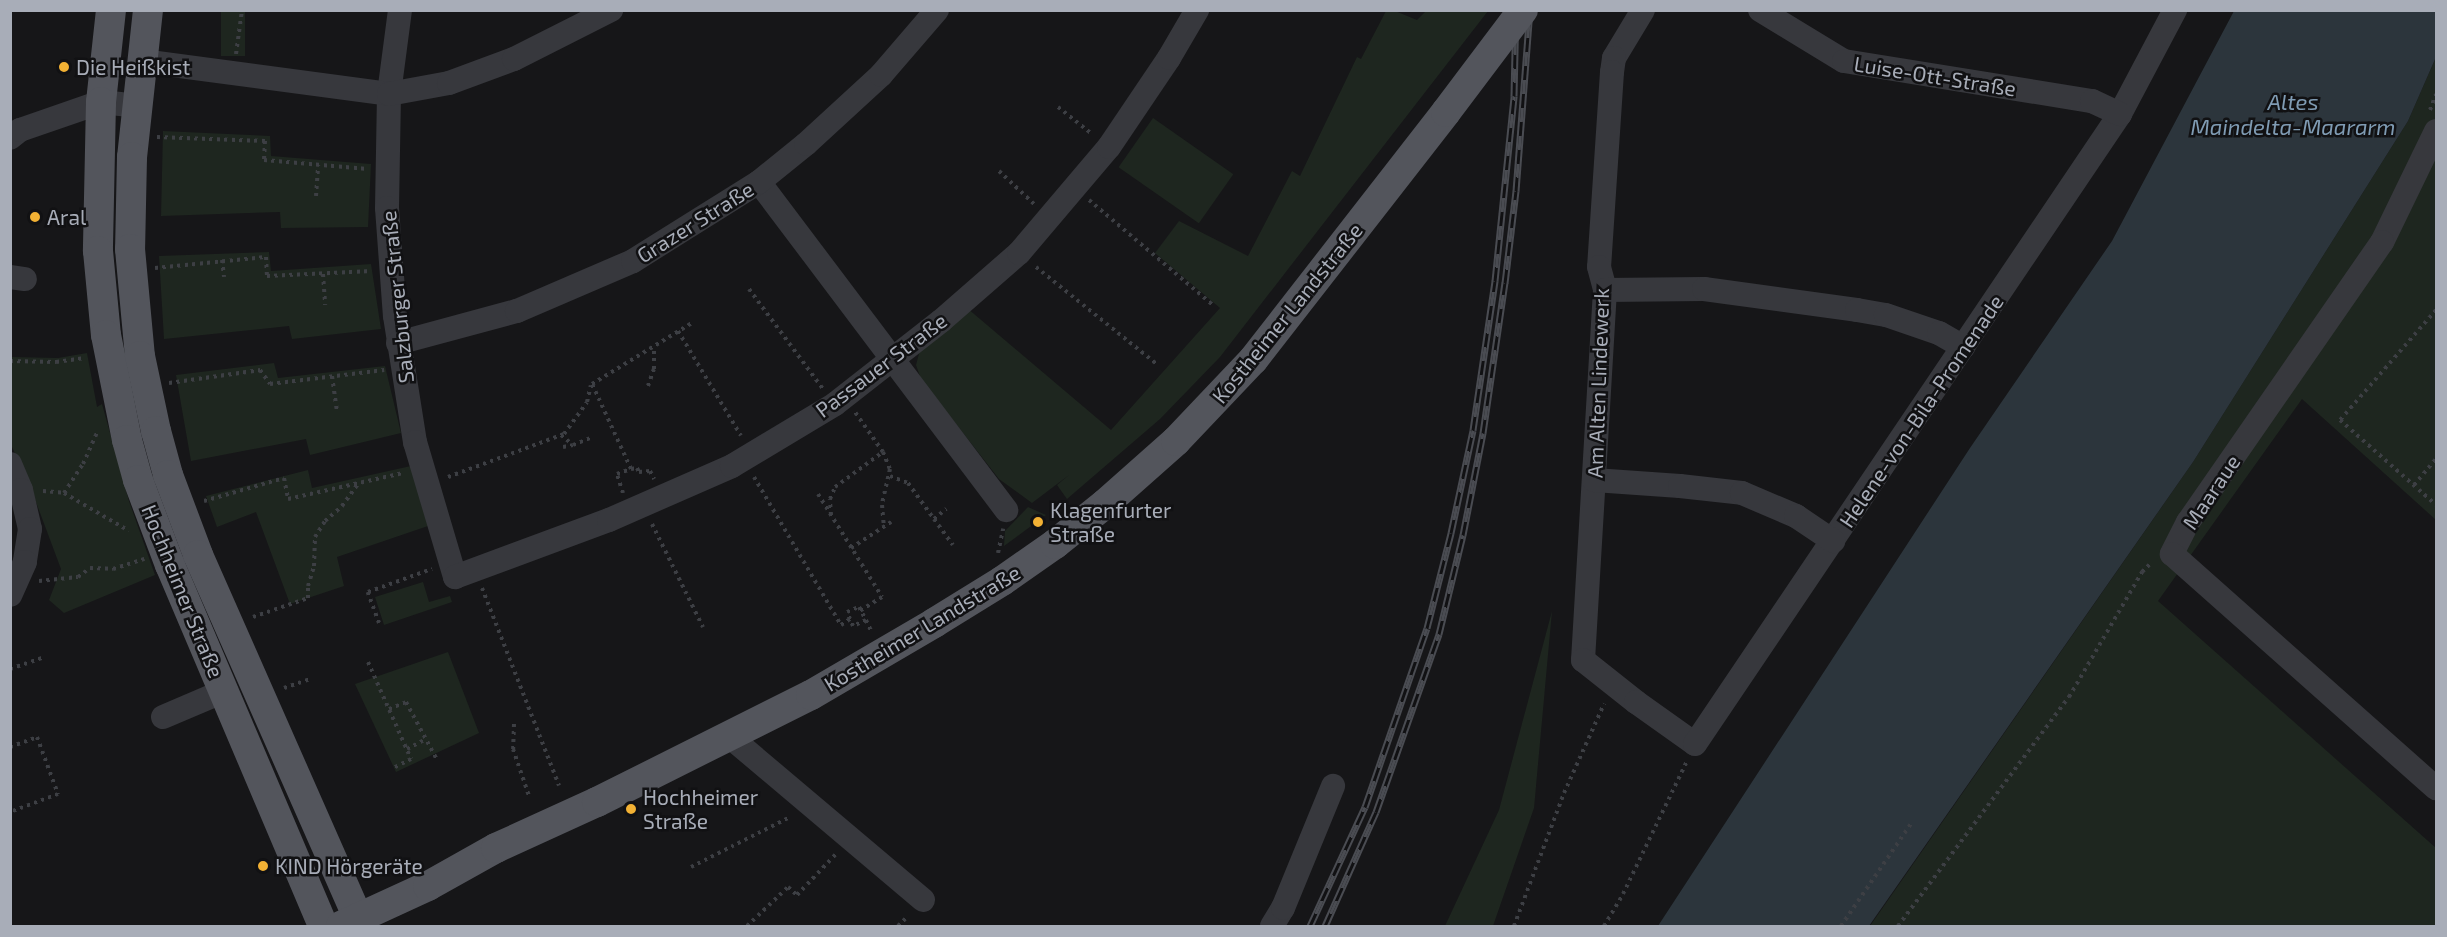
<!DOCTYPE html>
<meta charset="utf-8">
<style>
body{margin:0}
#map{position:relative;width:2447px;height:937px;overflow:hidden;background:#161618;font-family:"Exo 2",sans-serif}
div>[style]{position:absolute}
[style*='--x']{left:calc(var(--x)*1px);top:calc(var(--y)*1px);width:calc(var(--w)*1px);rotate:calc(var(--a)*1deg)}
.green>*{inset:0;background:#1e261f;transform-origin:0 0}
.water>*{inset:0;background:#2c353c}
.path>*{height:4px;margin-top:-2px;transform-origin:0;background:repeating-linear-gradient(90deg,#3d3f44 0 3px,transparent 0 7.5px)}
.minor>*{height:24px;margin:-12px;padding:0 12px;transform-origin:12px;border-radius:12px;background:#37383d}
.major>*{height:30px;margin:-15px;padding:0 15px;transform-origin:15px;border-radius:15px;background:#53555c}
.rail>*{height:7px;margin-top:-3.5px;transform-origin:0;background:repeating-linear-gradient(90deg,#111113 0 14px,#4a4c52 0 28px);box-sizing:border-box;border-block:2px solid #4a4c52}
.major-bridge>*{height:30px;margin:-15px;padding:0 15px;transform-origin:15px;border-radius:15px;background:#53555c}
.dots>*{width:16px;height:16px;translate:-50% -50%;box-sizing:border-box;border:3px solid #111113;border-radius:50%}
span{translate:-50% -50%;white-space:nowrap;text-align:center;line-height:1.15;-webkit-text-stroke:5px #111113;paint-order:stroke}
.poi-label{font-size:21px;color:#a8adb8}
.left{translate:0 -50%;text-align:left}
.street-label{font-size:21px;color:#a8adb8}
.water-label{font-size:22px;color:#7f9bb3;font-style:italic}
.frame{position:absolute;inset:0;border:12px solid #a8adb8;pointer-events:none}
</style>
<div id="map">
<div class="green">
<i style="left:221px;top:11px;width:24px;height:45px"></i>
<i style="clip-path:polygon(1386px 11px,1395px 11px,1417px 20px,1426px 11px,1488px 11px,1220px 357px,1160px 419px,1067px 499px,1057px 485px,1069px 475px,1032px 503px,999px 479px,921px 379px,916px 365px,920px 350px,967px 308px,1111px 430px,1220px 308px,1155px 253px,1179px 221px,1248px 256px,1292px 171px,1300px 176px,1357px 57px,1361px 59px)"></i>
<i style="clip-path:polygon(2436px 57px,2436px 520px,2302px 399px,2158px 601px,2436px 848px,2436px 926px,1870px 926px,2193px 462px,2408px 121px)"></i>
<i style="left:1153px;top:118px;width:98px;height:60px;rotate:35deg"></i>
<i style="clip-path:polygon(163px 131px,270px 136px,271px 156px,371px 164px,368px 227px,281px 228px,280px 212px,161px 216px)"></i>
<i style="clip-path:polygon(269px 252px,271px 271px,371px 264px,381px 329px,292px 339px,289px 326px,164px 339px,159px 256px)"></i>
<i style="clip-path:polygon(87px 353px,97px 407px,102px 404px,129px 501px,155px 575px,64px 613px,49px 600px,61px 569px,27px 478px,11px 445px,11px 357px,58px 358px)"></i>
<i style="clip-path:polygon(274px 363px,278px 378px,385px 366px,401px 433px,310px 455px,306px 439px,191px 461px,176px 375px)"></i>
<i style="clip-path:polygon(411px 466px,428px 526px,337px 557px,344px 586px,290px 604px,256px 512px,217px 527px,206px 496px,308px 470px,312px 488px)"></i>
<i style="clip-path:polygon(1028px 507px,1046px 515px,1004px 546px,1005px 531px)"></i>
<i style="clip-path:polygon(423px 582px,429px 602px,450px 596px,452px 602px,384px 625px,375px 597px)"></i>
<i style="clip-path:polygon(1552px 611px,1534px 808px,1493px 926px,1445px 926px,1499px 810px)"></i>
<i style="clip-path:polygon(448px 652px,479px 733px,396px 772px,355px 684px)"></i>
</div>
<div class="water">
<i style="clip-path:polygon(2234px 11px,2436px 11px,2436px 57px,2408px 121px,2193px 462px,1869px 926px,1658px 926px,1970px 448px,2112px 241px)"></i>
</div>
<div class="path">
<i style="--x:236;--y:54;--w:44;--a:-82.2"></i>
<i style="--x:1058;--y:107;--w:43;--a:38.5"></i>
<i style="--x:2430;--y:110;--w:17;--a:-69"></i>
<i style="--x:157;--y:137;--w:108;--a:2.1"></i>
<i style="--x:265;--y:141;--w:19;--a:93"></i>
<i style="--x:264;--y:160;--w:104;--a:4.9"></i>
<i style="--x:999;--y:171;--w:48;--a:43.3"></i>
<i style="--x:316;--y:196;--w:31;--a:-86"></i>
<i style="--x:1089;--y:200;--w:162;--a:40.3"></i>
<i style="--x:222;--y:260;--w:17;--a:83"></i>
<i style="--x:1036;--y:267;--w:156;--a:38.8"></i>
<i style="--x:155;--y:268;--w:112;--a:-5.7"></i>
<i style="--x:266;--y:257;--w:19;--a:87"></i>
<i style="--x:267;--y:276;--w:105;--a:-2.7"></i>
<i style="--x:323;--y:274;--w:31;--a:86"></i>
<i style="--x:749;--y:289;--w:124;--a:53.5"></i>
<i style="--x:2436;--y:310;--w:146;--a:131.1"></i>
<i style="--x:2340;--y:420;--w:128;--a:41.5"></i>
<i style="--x:678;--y:331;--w:122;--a:59"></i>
<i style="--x:10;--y:361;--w:46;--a:1.2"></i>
<i style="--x:56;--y:362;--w:29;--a:-8"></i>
<i style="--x:332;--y:376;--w:37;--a:82"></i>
<i style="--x:169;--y:383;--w:92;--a:-8.1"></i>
<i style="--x:260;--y:370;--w:17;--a:54"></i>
<i style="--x:270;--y:384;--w:115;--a:-7"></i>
<i style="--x:648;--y:386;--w:18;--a:-71"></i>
<i style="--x:654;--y:369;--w:23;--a:-90"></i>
<i style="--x:561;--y:435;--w:16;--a:40"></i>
<i style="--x:573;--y:445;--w:22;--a:-22"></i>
<i style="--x:563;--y:447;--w:10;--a:-11"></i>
<i style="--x:883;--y:452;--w:18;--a:68"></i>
<i style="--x:890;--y:469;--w:37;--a:103"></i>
<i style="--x:882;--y:505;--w:22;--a:85"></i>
<i style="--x:631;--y:469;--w:6;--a:-9"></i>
<i style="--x:637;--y:468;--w:4;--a:63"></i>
<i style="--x:639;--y:472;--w:11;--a:-5"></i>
<i style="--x:650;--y:471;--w:9;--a:63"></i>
<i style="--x:890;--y:476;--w:19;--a:21"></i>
<i style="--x:908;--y:483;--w:44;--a:54.2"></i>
<i style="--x:934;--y:519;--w:16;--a:-40"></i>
<i style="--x:448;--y:477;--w:124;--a:-20.3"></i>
<i style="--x:564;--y:434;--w:39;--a:-54"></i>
<i style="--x:587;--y:402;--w:17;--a:-77"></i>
<i style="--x:754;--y:477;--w:172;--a:59.6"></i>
<i style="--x:841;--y:625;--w:11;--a:-34"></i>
<i style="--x:2414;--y:485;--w:34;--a:-50"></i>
<i style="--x:43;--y:491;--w:21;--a:5"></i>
<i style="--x:64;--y:493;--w:75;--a:30.3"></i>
<i style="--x:64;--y:493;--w:35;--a:-57"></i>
<i style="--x:83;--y:464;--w:34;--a:-66"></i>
<i style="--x:623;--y:493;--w:20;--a:-108"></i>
<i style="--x:617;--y:474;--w:15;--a:-20"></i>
<i style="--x:631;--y:469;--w:94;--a:-114.6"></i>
<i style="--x:592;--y:384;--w:117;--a:-31.4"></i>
<i style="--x:818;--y:494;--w:121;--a:58.1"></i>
<i style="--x:882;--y:597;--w:26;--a:148"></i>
<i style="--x:204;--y:501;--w:83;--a:-16"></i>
<i style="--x:284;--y:478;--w:21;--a:79"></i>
<i style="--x:288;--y:499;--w:118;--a:-12.7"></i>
<i style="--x:831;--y:515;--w:16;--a:-94"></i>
<i style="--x:830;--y:499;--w:13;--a:-67"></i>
<i style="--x:835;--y:487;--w:59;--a:-36.1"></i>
<i style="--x:883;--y:452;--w:49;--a:-125"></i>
<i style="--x:934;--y:519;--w:32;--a:54"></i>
<i style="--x:652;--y:524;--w:115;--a:63.7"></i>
<i style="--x:851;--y:548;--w:48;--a:-33"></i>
<i style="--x:998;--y:553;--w:25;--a:-78"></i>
<i style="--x:39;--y:581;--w:39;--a:-6"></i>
<i style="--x:78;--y:577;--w:15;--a:-37"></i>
<i style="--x:90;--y:568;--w:23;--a:2"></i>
<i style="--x:113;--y:569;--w:33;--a:-18"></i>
<i style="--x:482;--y:588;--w:212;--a:68.7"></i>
<i style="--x:253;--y:617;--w:58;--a:-19.1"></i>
<i style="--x:308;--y:598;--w:12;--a:-90"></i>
<i style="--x:308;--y:586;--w:21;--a:-73"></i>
<i style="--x:314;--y:566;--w:29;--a:-88"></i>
<i style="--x:315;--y:537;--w:19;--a:-58"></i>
<i style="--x:325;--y:521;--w:23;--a:-41"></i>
<i style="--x:342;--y:506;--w:29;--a:-54"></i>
<i style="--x:866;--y:620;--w:14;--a:155"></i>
<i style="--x:853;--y:626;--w:15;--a:-113"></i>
<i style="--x:847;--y:612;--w:13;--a:-23"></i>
<i style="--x:859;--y:607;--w:15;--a:62"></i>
<i style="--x:866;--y:620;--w:14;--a:65"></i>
<i style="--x:379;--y:623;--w:33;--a:-110"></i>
<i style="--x:368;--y:592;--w:68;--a:-19.8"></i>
<i style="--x:368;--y:662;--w:106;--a:66.1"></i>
<i style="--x:411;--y:759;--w:22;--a:153"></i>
<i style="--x:10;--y:669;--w:37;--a:-19"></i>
<i style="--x:284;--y:688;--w:28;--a:-19"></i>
<i style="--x:389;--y:709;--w:18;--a:-22"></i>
<i style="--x:406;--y:702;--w:64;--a:61.8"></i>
<i style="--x:514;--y:724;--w:25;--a:92"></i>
<i style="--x:513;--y:749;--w:50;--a:71.2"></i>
<i style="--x:10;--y:747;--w:29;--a:-20"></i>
<i style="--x:37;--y:737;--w:61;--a:69.8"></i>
<i style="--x:58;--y:794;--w:51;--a:159.4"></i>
<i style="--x:407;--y:749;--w:21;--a:-28"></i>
<i style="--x:691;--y:867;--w:111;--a:-26.8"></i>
<i style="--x:747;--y:926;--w:57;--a:-43.6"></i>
<i style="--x:788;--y:887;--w:12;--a:42"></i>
<i style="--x:797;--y:895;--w:57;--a:-46.4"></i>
<i style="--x:898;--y:926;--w:14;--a:-45"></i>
<i style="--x:1514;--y:926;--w:142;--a:-69.4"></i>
<i style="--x:1564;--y:793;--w:98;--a:-65.8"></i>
<i style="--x:1604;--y:926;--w:37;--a:-59"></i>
<i style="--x:1623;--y:894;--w:148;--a:-64.3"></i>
<i style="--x:1841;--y:926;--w:127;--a:-55.6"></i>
<i style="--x:1898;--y:926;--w:286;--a:-53.3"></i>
<i style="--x:2069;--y:697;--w:145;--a:-59.7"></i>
<i style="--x:2142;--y:572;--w:14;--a:-45"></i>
</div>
<div class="minor">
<i style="--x:400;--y:10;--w:85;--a:97.5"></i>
<i style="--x:389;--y:94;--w:114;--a:91"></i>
<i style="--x:387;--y:208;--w:108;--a:85.8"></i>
<i style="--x:395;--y:316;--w:128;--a:81"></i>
<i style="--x:415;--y:442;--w:141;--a:73.5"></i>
<i style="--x:455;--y:577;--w:164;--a:-20.3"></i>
<i style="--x:609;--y:520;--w:134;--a:-23.7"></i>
<i style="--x:732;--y:466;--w:120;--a:-31"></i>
<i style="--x:835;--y:404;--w:135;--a:-38.1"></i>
<i style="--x:941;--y:321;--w:103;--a:-41.1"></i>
<i style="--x:1019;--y:253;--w:139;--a:-49.7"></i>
<i style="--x:1109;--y:147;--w:107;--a:-56"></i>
<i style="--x:1169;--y:58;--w:56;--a:-59.7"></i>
<i style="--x:1643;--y:10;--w:56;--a:121.1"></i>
<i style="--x:1614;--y:58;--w:14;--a:98"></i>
<i style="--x:1612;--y:72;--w:195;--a:93.8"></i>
<i style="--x:1599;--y:267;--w:24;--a:75"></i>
<i style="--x:1605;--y:290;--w:371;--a:93.4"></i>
<i style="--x:1583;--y:660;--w:68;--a:38.4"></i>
<i style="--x:1636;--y:702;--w:72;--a:35.4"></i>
<i style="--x:1695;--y:744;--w:760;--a:-56"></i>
<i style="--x:2120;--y:114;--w:118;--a:-62.1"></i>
<i style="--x:1760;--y:10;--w:98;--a:31.3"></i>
<i style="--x:1844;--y:61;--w:251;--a:9.2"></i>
<i style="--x:2092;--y:101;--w:31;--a:25"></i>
<i style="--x:142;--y:61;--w:249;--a:7.6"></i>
<i style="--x:389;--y:94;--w:61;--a:-10.4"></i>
<i style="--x:449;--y:83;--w:69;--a:-20.3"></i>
<i style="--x:514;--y:59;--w:109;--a:-26.8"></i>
<i style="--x:2436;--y:131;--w:123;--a:115.9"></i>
<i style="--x:2382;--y:242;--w:341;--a:124.7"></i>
<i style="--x:2188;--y:522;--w:36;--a:117"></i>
<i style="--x:2172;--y:554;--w:353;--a:41.6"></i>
<i style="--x:10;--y:138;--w:13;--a:-39"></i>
<i style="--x:20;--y:130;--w:86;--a:-19.1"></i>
<i style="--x:101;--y:102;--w:36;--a:6"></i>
<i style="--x:759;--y:182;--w:411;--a:53"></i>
<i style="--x:10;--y:277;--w:15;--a:8"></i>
<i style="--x:1605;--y:290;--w:99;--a:-0.6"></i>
<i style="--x:1704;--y:289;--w:154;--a:7.8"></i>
<i style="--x:1857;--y:310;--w:29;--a:10"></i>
<i style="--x:1886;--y:315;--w:56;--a:18.8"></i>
<i style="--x:1939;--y:333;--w:28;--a:30"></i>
<i style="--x:398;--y:343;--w:123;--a:-15.1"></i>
<i style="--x:517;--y:311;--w:126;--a:-23.3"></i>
<i style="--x:633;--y:261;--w:149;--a:-32.1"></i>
<i style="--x:759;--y:182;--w:60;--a:-39"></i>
<i style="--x:806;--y:144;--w:102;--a:-42.6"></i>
<i style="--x:881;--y:75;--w:86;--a:-49.3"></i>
<i style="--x:10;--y:464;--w:28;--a:67"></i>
<i style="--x:21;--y:490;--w:40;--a:77"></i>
<i style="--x:30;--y:529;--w:33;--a:99"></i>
<i style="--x:25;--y:562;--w:36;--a:114"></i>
<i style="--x:1594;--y:480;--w:86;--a:4"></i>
<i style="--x:1680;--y:486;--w:62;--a:6.4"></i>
<i style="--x:1742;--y:493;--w:59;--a:23.1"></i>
<i style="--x:1796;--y:516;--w:45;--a:34"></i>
<i style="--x:163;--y:717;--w:66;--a:-23.1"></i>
<i style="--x:729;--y:736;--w:254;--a:40.2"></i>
<i style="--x:1272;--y:926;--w:21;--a:-59"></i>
<i style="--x:1283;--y:908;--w:132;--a:-67.7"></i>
</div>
<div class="major">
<i style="--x:111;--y:10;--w:93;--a:96.2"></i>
<i style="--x:101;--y:102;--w:149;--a:91.2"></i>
<i style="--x:98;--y:251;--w:84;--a:84.6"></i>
<i style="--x:106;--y:335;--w:107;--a:78.7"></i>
<i style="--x:127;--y:440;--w:41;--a:74.6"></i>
<i style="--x:138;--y:480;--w:91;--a:69.4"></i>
<i style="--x:170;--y:565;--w:392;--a:67"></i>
<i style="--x:148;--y:10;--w:148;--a:96.2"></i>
<i style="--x:132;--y:157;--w:92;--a:91.2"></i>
<i style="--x:130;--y:249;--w:107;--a:84.7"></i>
<i style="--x:140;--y:356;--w:77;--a:78"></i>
<i style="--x:156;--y:431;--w:46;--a:74.7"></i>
<i style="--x:168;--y:475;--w:85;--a:69.4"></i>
<i style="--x:198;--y:555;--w:406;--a:66.2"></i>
<i style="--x:341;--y:926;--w:96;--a:-24.7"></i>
<i style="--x:428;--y:886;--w:78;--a:-29.2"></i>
<i style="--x:496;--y:848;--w:111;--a:-24.5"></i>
<i style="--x:597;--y:802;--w:239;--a:-26.6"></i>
<i style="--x:811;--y:695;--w:143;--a:-30.3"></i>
<i style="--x:934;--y:623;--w:80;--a:-31.7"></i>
<i style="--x:1002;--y:581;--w:65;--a:-34.9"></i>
<i style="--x:1055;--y:544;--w:64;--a:-38.7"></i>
<i style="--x:1105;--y:504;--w:95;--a:-41.6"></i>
<i style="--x:1176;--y:441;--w:112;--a:-46.5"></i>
<i style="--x:1253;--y:360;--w:314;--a:-52.1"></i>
</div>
<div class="rail">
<i style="--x:1310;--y:926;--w:131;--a:-65.2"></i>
<i style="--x:1365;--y:807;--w:189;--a:-70.9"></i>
<i style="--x:1427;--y:628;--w:98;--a:-75.8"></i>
<i style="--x:1451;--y:533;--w:105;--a:-77.9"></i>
<i style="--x:1473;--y:430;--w:151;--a:-81.6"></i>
<i style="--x:1495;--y:281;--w:186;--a:-84.1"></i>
<i style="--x:1514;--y:96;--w:86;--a:-88.7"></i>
<i style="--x:1325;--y:926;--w:125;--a:-65.9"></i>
<i style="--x:1376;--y:812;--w:189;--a:-70.5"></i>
<i style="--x:1439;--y:634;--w:102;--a:-76.4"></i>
<i style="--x:1463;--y:535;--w:104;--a:-78.9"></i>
<i style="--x:1483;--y:433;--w:152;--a:-81.7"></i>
<i style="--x:1505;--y:283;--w:93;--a:-83.2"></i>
<i style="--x:1516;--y:191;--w:182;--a:-85.6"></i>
</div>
<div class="major-bridge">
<i style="--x:1446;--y:112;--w:128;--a:-53"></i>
</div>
<div class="dots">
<i style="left:64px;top:67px;background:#f2b134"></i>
<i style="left:35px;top:217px;background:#f2b134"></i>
<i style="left:1038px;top:522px;background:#f2b134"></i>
<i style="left:631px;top:809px;background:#f2b134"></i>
<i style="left:263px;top:866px;background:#f2b134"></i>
</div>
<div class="poi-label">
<span class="left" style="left:76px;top:67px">Die Heißkist</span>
<span class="left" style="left:47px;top:217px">Aral</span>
<span class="left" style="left:1050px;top:522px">Klagenfurter<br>Straße</span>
<span class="left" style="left:643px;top:809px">Hochheimer<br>Straße</span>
<span class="left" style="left:275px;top:866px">KIND Hörgeräte</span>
</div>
<div class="street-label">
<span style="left:1935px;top:76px;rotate:9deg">Luise-Ott-Straße</span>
<span style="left:695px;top:222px;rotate:-32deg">Grazer Straße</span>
<span style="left:397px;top:297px;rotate:-96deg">Salzburger Straße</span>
<span style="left:1287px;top:313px;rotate:-51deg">Kostheimer Landstraße</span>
<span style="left:881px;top:365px;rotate:-37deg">Passauer Straße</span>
<span style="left:1598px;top:383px;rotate:-88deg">Am Alten Lindewerk</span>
<span style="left:1921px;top:411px;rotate:-56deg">Helene-von-Bila-Promenade</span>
<span style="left:2211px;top:492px;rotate:-56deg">Maaraue</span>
<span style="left:183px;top:591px;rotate:68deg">Hochheimer Straße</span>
<span style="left:922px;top:628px;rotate:-31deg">Kostheimer Landstraße</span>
</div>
<div class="water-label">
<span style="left:2293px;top:114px">Altes<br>Maindelta-Maararm</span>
</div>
<div class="frame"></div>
</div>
